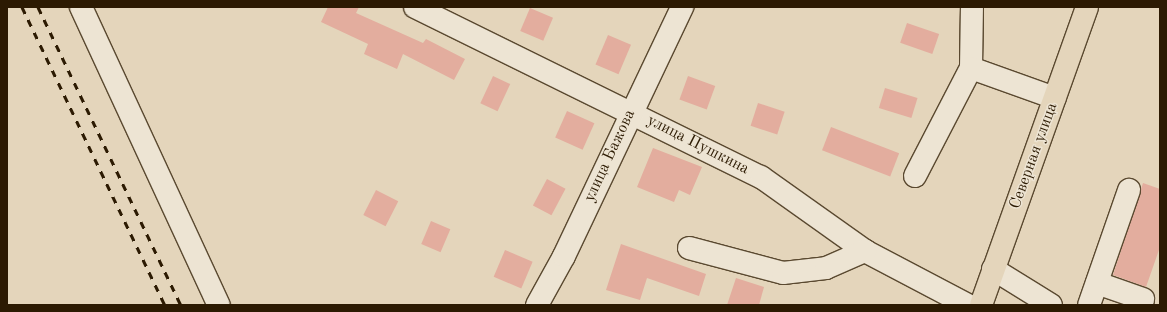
<!DOCTYPE html>
<meta charset="utf-8">
<style>
body{margin:0}
#map{position:relative;width:1167px;height:312px;overflow:hidden;background:#e4d5bb;font-family:"Old Standard TT",serif}
div>[style]{position:absolute}
[style*='--x']{left:calc(var(--x)*1px);top:calc(var(--y)*1px);width:calc(var(--w)*1px);rotate:calc(var(--a)*1deg)}
.building>*{inset:0;background:#e3ad9e;transform-origin:0 0}
.roads{filter:drop-shadow(1px 0 #5a4930) drop-shadow(-1px 0 #5a4930) drop-shadow(0 1px #5a4930) drop-shadow(0 -1px #5a4930)}
.minor>*{height:22px;margin:-11px;padding:0 11px;transform-origin:11px;border-radius:11px;background:#ede4d3}
.major>*{height:22px;margin:-11px;padding:0 11px;transform-origin:11px;border-radius:11px;background:#e4d5bb}
.rail>*{height:3px;margin-top:-1.5px;transform-origin:0;background:repeating-linear-gradient(90deg,#2c1a02 0 7px,transparent 0 14px)}
span{translate:-50% -50%;white-space:nowrap;text-align:center;line-height:1.15;-webkit-text-stroke:3px #ede4d3;paint-order:stroke}
.street-label{font-size:16px;color:#2c1a02}
.frame{position:absolute;inset:0;border:8px solid #2c1a02;pointer-events:none}
</style>
<div id="map">
<div class="building">
<i style="clip-path:polygon(328px 7px,359px 7px,356px 13px,423px 43px,426px 39px,465px 59px,454px 80px,403px 54px,397px 69px,364px 54px,368px 44px,321px 22px)"></i>
<i style="left:530px;top:8px;width:25px;height:25px;rotate:23deg"></i>
<i style="left:907px;top:23px;width:34px;height:21px;rotate:19deg"></i>
<i style="left:608px;top:35px;width:25px;height:32px;rotate:23deg"></i>
<i style="left:493px;top:76px;width:19px;height:30px;rotate:25deg"></i>
<i style="left:688px;top:76px;width:29px;height:25px;rotate:20deg"></i>
<i style="left:885px;top:88px;width:34px;height:21px;rotate:17deg"></i>
<i style="left:758px;top:103px;width:28px;height:24px;rotate:18deg"></i>
<i style="left:567px;top:111px;width:30px;height:29px;rotate:24deg"></i>
<i style="left:831px;top:127px;width:73px;height:25px;rotate:21deg"></i>
<i style="clip-path:polygon(653px 148px,702px 167px,690px 195px,679px 190px,674px 202px,637px 187px)"></i>
<i style="left:547px;top:179px;width:21px;height:30px;rotate:28deg"></i>
<i style="clip-path:polygon(1143px 183px,1160px 189px,1160px 247px,1146px 287px,1113px 275px)"></i>
<i style="left:376px;top:190px;width:25px;height:28px;rotate:27deg"></i>
<i style="left:431px;top:221px;width:21px;height:25px;rotate:23deg"></i>
<i style="clip-path:polygon(621px 244px,706px 274px,699px 296px,647px 278px,640px 300px,606px 290px)"></i>
<i style="left:505px;top:250px;width:30px;height:29px;rotate:23deg"></i>
<i style="clip-path:polygon(736px 278px,764px 287px,759px 305px,727px 305px)"></i>
</div>
<div class="roads">
<div class="minor">
<i style="--x:81;--y:7;--w:328;--a:65.2"></i>
<i style="--x:415;--y:7;--w:386;--a:26.2"></i>
<i style="--x:761;--y:177;--w:128;--a:35.4"></i>
<i style="--x:865;--y:251;--w:116;--a:27.7"></i>
<i style="--x:971;--y:68;--w:61;--a:-89.1"></i>
<i style="--x:915;--y:176;--w:122;--a:-62.6"></i>
<i style="--x:971;--y:68;--w:89;--a:19.7"></i>
<i style="--x:689;--y:248;--w:97;--a:14.9"></i>
<i style="--x:783;--y:273;--w:43;--a:-6.6"></i>
<i style="--x:826;--y:268;--w:43;--a:-23.6"></i>
<i style="--x:993;--y:269;--w:68;--a:31.8"></i>
<i style="--x:1097;--y:283;--w:49;--a:19.2"></i>
<i style="--x:537;--y:305;--w:56;--a:-61.1"></i>
<i style="--x:564;--y:256;--w:276;--a:-64.6"></i>
<i style="--x:1089;--y:305;--w:122;--a:-70.8"></i>
</div>
<div class="major">
<i style="--x:981;--y:305;--w:316;--a:-70.4"></i>
</div>
</div>
<div class="rail">
<i style="--x:22;--y:7;--w:331;--a:64.4"></i>
<i style="--x:38;--y:7;--w:331;--a:64.4"></i>
</div>
<div class="street-label">
<span style="left:698px;top:145px;rotate:27deg">улица Пушкина</span>
<span style="left:610px;top:156px;rotate:-65deg">улица Бажова</span>
<span style="left:1034px;top:156px;rotate:-70deg">Северная улица</span>
</div>
<div class="frame"></div>
</div>
